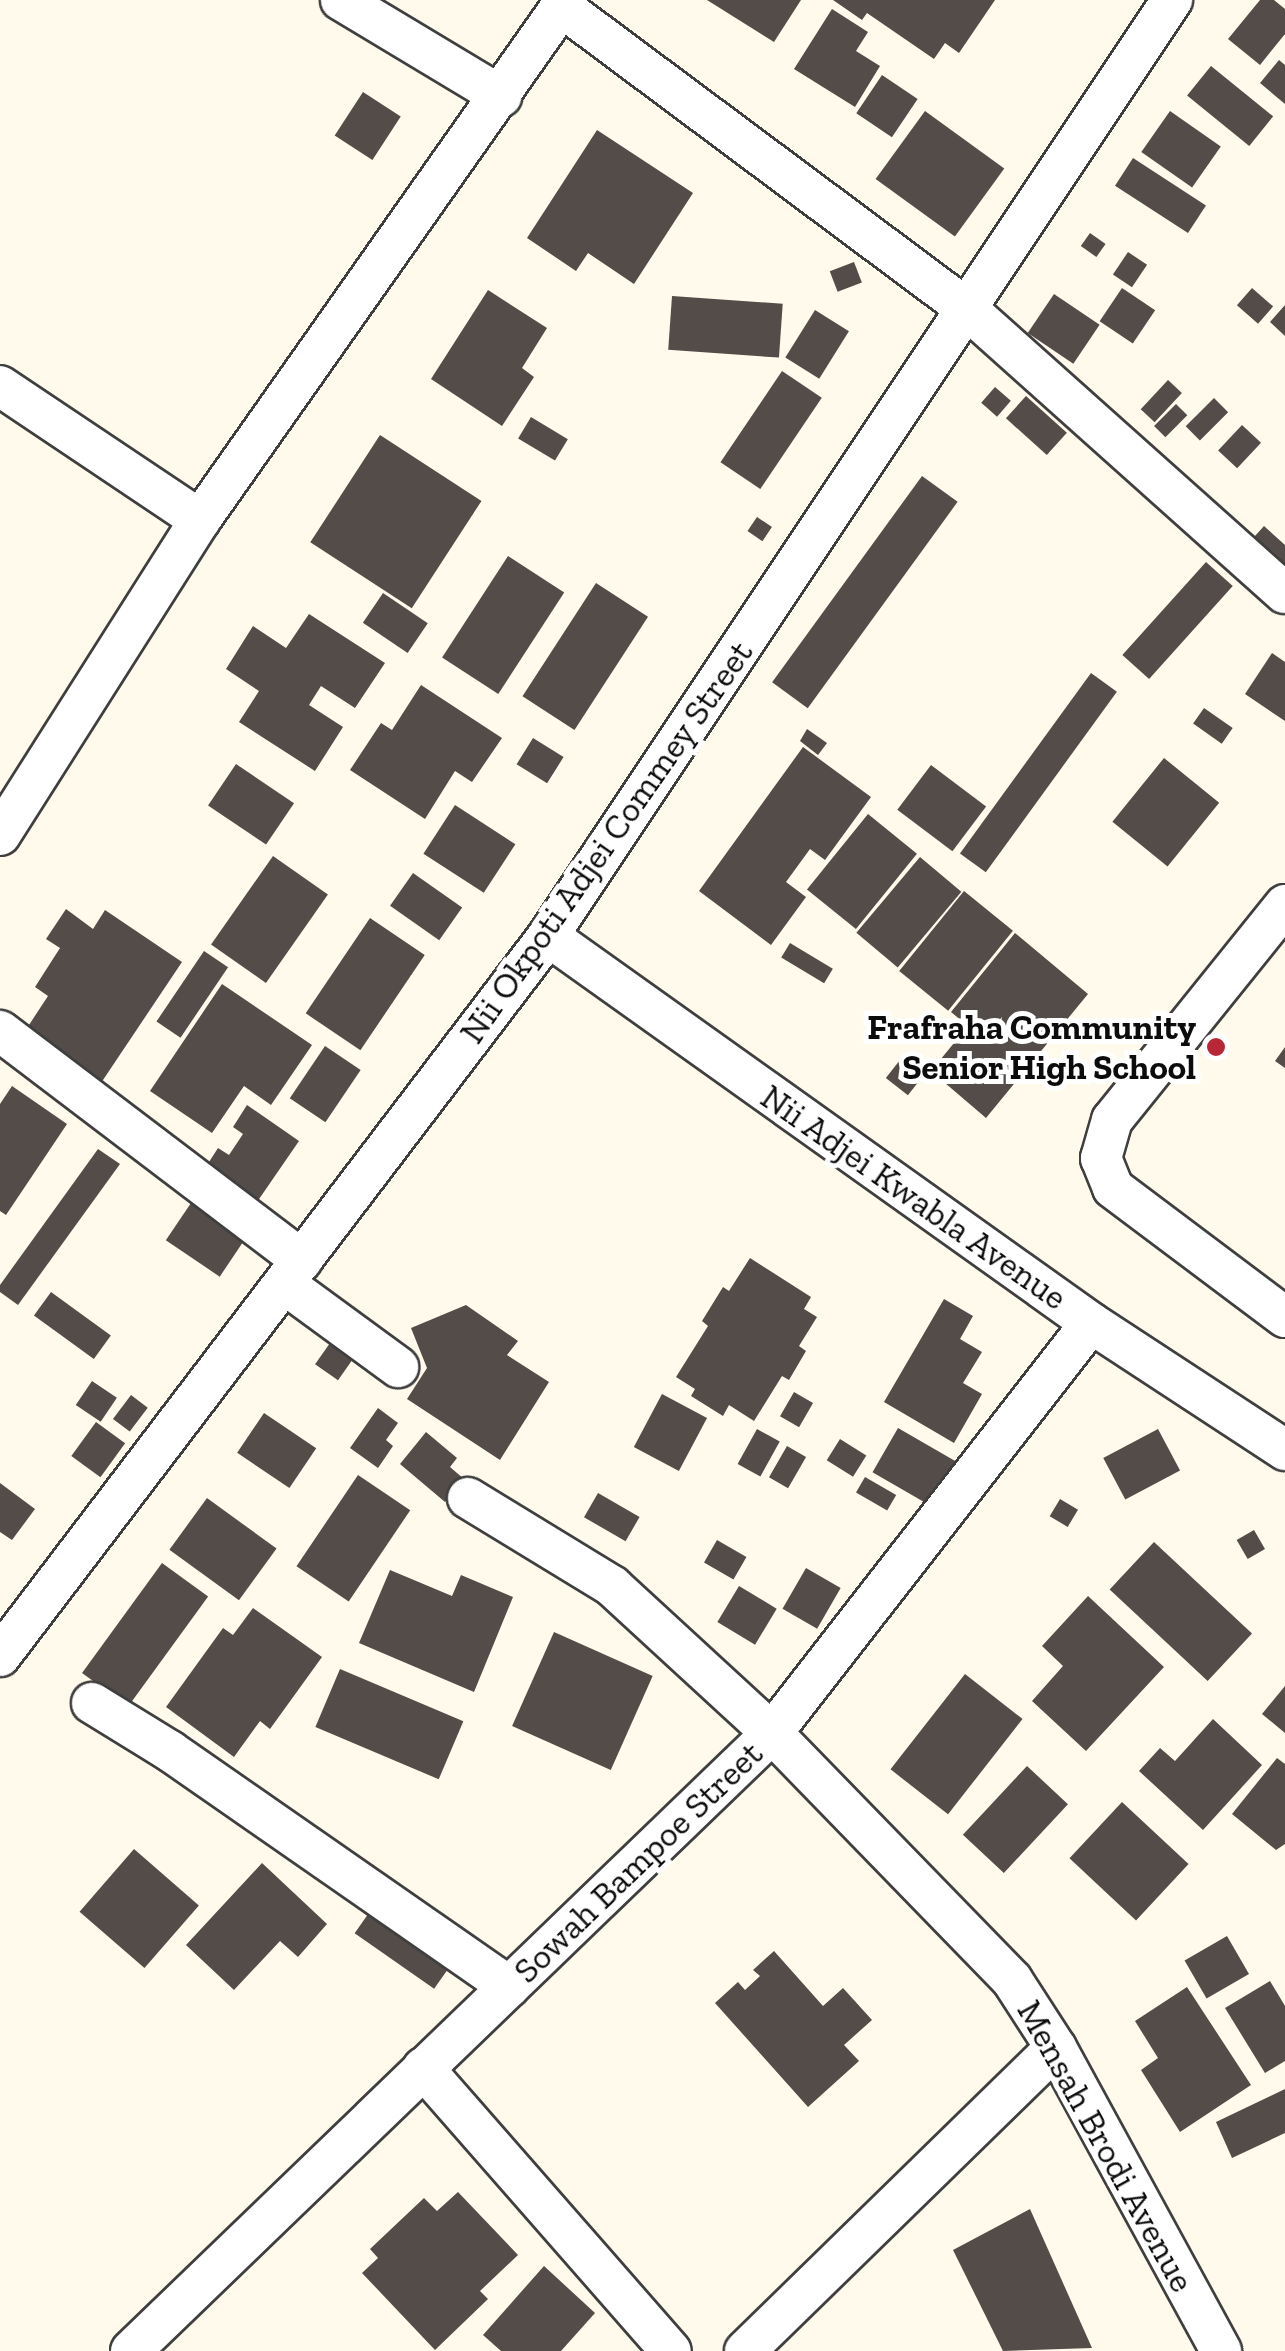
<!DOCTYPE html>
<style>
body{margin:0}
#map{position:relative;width:1285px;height:2351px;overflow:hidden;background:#fffaeb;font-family:"Zilla Slab",serif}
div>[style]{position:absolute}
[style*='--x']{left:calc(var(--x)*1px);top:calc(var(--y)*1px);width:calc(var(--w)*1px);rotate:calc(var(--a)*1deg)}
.building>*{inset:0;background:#544c48;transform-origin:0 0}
.roads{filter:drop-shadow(2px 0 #3f3f3f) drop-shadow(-2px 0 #3f3f3f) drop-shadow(0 2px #3f3f3f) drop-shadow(0 -2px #3f3f3f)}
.minor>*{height:40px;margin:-20px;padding:0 20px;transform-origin:20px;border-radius:20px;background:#fff}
.dots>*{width:28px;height:28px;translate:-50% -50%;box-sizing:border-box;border:5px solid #fff;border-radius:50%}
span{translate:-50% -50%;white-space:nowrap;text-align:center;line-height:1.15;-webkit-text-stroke:10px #fff;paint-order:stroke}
.street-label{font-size:35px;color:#0c0c0c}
.poi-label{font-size:35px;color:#0c0c0c;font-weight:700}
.right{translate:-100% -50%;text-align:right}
</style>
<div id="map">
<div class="building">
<i style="clip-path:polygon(707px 0,801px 0,774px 42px)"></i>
<i style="clip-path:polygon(833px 0,995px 0,959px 53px,945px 43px,934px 59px,867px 13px,862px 20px)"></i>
<i style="clip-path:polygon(1260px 0,1274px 0,1285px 9px,1285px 34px,1260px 65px,1228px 39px)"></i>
<i style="clip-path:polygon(832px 9px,868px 32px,856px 51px,880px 66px,855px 107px,794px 69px)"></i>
<i style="clip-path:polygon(1279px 60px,1285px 65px,1285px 104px,1260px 83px)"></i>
<i style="left:1211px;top:66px;width:80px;height:38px;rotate:39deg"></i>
<i style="left:882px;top:75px;width:43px;height:46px;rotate:34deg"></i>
<i style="left:363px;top:92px;width:45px;height:52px;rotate:33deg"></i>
<i style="left:925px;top:111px;width:98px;height:84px;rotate:36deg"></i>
<i style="left:1170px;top:111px;width:62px;height:50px;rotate:35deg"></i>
<i style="clip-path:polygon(597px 130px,693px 193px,634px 284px,588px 253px,576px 271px,527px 238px)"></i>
<i style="left:1133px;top:158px;width:87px;height:33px;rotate:33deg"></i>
<i style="left:1090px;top:233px;width:19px;height:16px;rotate:35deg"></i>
<i style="left:1128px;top:252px;width:23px;height:27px;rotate:34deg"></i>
<i style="left:854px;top:262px;width:22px;height:26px;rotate:69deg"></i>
<i style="left:1122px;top:288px;width:40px;height:40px;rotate:34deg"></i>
<i style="left:1252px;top:288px;width:28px;height:23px;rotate:41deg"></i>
<i style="clip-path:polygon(488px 290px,547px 328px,522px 368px,534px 377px,502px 426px,431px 379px)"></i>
<i style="left:1054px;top:294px;width:55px;height:47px;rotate:34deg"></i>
<i style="left:672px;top:296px;width:111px;height:54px;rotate:4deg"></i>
<i style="clip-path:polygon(1285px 305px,1285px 336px,1270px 322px)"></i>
<i style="left:815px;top:310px;width:40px;height:56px;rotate:32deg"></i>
<i style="left:782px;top:371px;width:48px;height:110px;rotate:34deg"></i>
<i style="left:1168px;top:380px;width:19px;height:40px;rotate:43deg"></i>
<i style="left:995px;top:387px;width:21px;height:21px;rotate:41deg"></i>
<i style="left:1026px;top:396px;width:55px;height:30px;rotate:42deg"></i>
<i style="left:1214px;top:398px;width:20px;height:40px;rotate:45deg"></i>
<i style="left:1176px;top:404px;width:16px;height:31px;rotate:45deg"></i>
<i style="left:531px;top:417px;width:43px;height:25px;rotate:31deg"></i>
<i style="left:1242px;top:425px;width:26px;height:35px;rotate:43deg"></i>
<i style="left:380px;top:435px;width:121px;height:128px;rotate:33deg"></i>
<i style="left:922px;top:476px;width:44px;height:255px;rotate:36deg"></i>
<i style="left:757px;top:517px;width:18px;height:17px;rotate:34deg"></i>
<i style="clip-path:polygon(1264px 526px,1285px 545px,1285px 584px,1245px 547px)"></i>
<i style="left:508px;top:556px;width:67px;height:121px;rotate:33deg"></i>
<i style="left:1206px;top:562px;width:36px;height:125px;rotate:42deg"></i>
<i style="left:596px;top:583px;width:62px;height:135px;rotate:33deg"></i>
<i style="left:383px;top:593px;width:54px;height:36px;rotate:34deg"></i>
<i style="clip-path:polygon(309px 614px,385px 663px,355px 708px,321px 686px,309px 705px,343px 727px,315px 771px,239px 722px,259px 691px,226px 669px,253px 626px,286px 648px)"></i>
<i style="clip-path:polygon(1272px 653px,1285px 662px,1285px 721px,1245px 694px)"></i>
<i style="left:1091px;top:673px;width:32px;height:223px;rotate:36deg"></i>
<i style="clip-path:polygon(421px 685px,502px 738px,472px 782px,455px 771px,425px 819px,350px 770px,381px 723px,392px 730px)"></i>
<i style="left:1204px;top:708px;width:35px;height:19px;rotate:35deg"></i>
<i style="clip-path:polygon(807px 729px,827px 743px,818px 755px,800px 741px)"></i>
<i style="left:533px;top:738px;width:36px;height:31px;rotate:32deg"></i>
<i style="clip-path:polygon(803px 747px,871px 797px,825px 860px,810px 849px,786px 882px,806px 897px,771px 945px,699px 891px)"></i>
<i style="left:1164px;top:758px;width:71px;height:82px;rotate:39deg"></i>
<i style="left:236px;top:764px;width:70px;height:50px;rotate:34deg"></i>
<i style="left:931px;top:765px;width:69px;height:56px;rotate:37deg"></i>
<i style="left:455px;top:805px;width:72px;height:58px;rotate:33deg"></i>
<i style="left:868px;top:814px;width:63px;height:97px;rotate:39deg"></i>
<i style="left:273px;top:856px;width:67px;height:108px;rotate:35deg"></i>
<i style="left:920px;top:857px;width:54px;height:99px;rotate:40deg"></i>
<i style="left:413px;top:873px;width:60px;height:40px;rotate:35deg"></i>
<i style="left:964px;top:891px;width:63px;height:103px;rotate:39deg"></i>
<i style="clip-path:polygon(66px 909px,93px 929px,105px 910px,182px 962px,101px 1083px,25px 1031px,48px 996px,35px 987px,60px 948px,46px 939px)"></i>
<i style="left:370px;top:918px;width:66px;height:115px;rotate:34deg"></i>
<i style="clip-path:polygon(1015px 933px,1088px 994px,986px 1118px,931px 1071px,968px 1026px,951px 1012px)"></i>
<i style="left:790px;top:943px;width:50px;height:17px;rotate:31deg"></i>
<i style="left:204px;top:951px;width:29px;height:85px;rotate:34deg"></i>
<i style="clip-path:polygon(222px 984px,312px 1045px,271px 1105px,244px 1086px,212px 1133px,150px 1091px)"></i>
<i style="left:325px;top:1046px;width:43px;height:63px;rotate:34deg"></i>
<i style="clip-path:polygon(1285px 1047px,1285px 1068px,1275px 1061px)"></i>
<i style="left:900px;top:1060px;width:28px;height:23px;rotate:38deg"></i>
<i style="clip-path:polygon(12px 1086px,67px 1124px,6px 1215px,0 1211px,0 1104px)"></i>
<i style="clip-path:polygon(247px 1105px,299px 1141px,257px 1202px,200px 1176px,218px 1148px,229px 1155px,243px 1134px,233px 1127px)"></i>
<i style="clip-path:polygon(98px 1149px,120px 1164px,18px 1305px,0 1292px,0 1285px)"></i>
<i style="left:191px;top:1203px;width:65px;height:45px;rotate:34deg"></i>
<i style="clip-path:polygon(750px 1258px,811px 1297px,804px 1309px,817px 1317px,799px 1346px,806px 1351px,789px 1380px,782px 1376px,754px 1421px,729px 1405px,723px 1416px,691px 1396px,695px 1389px,676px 1377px,708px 1326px,702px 1321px,723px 1287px,729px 1291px)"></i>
<i style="left:51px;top:1292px;width:74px;height:29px;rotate:36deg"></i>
<i style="clip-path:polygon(944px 1299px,973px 1316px,960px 1339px,982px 1352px,963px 1383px,982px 1394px,954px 1443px,884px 1402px)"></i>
<i style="clip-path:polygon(466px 1305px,518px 1341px,507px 1355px,549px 1382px,500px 1460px,407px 1399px,427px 1368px,411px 1328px)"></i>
<i style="left:330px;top:1343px;width:28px;height:26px;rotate:35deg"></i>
<i style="left:92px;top:1381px;width:30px;height:29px;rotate:34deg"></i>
<i style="left:794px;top:1392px;width:22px;height:28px;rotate:30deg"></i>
<i style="left:662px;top:1394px;width:51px;height:60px;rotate:28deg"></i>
<i style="left:131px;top:1395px;width:21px;height:30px;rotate:37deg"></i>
<i style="clip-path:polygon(378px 1408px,398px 1423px,386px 1440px,393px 1446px,378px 1468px,350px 1448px)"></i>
<i style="left:264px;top:1413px;width:63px;height:48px;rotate:34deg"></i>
<i style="left:96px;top:1422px;width:36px;height:42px;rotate:36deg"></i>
<i style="left:898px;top:1428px;width:66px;height:51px;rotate:30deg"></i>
<i style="left:757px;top:1429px;width:26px;height:40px;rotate:29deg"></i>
<i style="left:1158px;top:1429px;width:47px;height:62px;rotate:62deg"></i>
<i style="clip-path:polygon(426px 1432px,457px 1458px,450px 1467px,464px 1479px,445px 1502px,400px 1464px)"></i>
<i style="left:840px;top:1439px;width:31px;height:25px;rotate:32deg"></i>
<i style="left:787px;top:1446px;width:22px;height:36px;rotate:30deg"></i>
<i style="left:358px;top:1475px;width:63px;height:110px;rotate:34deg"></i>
<i style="left:865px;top:1477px;width:36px;height:18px;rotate:30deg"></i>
<i style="clip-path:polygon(0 1483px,35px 1509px,12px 1540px,0 1532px)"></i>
<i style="left:598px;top:1493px;width:48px;height:28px;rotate:30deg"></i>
<i style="left:207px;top:1498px;width:86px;height:64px;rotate:36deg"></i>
<i style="left:1060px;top:1499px;width:21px;height:20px;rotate:31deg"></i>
<i style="left:1254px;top:1530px;width:22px;height:20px;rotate:60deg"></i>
<i style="left:717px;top:1540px;width:34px;height:26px;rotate:30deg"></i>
<i style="left:1154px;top:1542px;width:134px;height:65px;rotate:43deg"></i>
<i style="left:162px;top:1563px;width:57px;height:136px;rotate:36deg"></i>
<i style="left:806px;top:1568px;width:40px;height:47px;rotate:30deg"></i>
<i style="clip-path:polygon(390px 1570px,452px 1596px,461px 1575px,513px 1597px,474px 1692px,359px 1643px)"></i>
<i style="left:739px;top:1586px;width:44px;height:42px;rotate:31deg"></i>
<i style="clip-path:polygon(1088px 1596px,1164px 1667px,1086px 1751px,1032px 1701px,1063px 1666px,1042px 1646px)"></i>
<i style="clip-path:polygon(253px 1608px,322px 1657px,270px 1729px,260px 1721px,234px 1757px,166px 1707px,223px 1628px,233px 1635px)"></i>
<i style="left:554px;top:1632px;width:108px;height:103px;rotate:24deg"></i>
<i style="left:340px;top:1669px;width:134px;height:63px;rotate:23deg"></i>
<i style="left:965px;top:1674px;width:73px;height:121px;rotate:38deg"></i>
<i style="clip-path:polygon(1285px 1686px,1285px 1733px,1262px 1714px)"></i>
<i style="clip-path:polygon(1213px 1719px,1262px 1765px,1203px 1830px,1139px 1771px,1160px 1748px,1175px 1761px)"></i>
<i style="clip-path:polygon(1277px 1758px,1285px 1764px,1285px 1844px,1276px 1850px,1232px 1814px)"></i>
<i style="left:1027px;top:1766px;width:56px;height:94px;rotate:43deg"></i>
<i style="left:1122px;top:1802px;width:91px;height:77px;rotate:43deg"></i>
<i style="left:134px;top:1849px;width:86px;height:83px;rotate:41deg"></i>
<i style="clip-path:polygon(262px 1863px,327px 1924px,298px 1957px,280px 1941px,234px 1990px,186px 1945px)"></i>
<i style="left:373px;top:1907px;width:97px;height:32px;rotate:35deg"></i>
<i style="left:1227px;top:1936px;width:44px;height:49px;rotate:60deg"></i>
<i style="clip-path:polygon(774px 1951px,823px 2006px,843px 1988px,872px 2020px,844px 2045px,859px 2061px,808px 2107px,715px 2003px,738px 1982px,745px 1990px,760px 1976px,753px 1970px)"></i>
<i style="clip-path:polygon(1270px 1981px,1285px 2006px,1285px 2061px,1265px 2073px,1225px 2008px)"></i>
<i style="clip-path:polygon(1187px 1987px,1251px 2085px,1180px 2132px,1141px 2070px,1158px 2058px,1135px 2021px)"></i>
<i style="clip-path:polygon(1285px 2089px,1285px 2133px,1232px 2158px,1216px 2122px)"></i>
<i style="clip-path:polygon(458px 2192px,518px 2255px,480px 2291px,488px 2299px,435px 2350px,362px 2273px,378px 2258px,370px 2249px,424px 2198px,437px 2211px)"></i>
<i style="clip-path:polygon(1030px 2209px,1092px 2348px,1003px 2351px,953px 2250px)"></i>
<i style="clip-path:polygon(544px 2266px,595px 2313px,561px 2351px,501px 2351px,483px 2335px)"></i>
</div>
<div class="roads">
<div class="minor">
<i style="--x:341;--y:0;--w:187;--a:31"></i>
<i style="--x:562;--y:7;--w:505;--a:36.71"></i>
<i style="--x:967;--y:309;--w:426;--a:41.8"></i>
<i style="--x:0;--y:386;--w:241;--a:33.8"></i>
<i style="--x:0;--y:835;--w:373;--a:-57.6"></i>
<i style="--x:200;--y:520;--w:636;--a:-54.86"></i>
<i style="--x:1285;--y:905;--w:276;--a:128.8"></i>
<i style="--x:1112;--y:1120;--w:40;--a:106"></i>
<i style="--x:1101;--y:1158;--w:32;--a:68"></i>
<i style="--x:1113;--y:1188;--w:215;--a:36.9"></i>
<i style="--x:548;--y:936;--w:667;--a:35.48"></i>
<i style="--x:1091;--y:1323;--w:232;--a:33.2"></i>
<i style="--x:0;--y:1031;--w:379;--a:37.2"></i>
<i style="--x:286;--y:1285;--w:139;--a:36.2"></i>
<i style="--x:468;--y:1498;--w:169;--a:31.4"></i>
<i style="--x:612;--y:1586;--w:217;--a:42.6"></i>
<i style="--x:772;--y:1733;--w:344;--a:45.8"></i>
<i style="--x:1012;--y:1980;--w:81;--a:57.1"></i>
<i style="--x:1056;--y:2048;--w:345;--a:61.4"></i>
<i style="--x:0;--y:1656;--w:905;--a:-52.72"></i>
<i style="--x:548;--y:936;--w:1125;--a:-56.31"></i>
<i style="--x:92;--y:1703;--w:92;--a:31.6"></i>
<i style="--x:170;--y:1751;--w:413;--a:34.8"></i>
<i style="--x:423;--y:2068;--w:376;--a:48.8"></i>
<i style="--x:131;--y:2351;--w:890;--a:-43.95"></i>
<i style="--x:772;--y:1733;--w:519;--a:-52.12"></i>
<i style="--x:745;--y:2351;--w:434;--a:-44.3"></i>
</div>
</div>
<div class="dots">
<i style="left:1216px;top:1047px;background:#b82736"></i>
</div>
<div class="street-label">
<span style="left:606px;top:842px;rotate:-55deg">Nii Okpoti Adjei Commey Street</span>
<span style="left:914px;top:1197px;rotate:35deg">Nii Adjei Kwabla Avenue</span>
<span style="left:638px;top:1862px;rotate:-44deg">Sowah Bampoe Street</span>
<span style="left:1106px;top:2146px;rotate:61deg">Mensah Brodi Avenue</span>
</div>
<div class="poi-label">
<span class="right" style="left:1196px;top:1047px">Frafraha Community<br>Senior High School</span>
</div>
</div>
